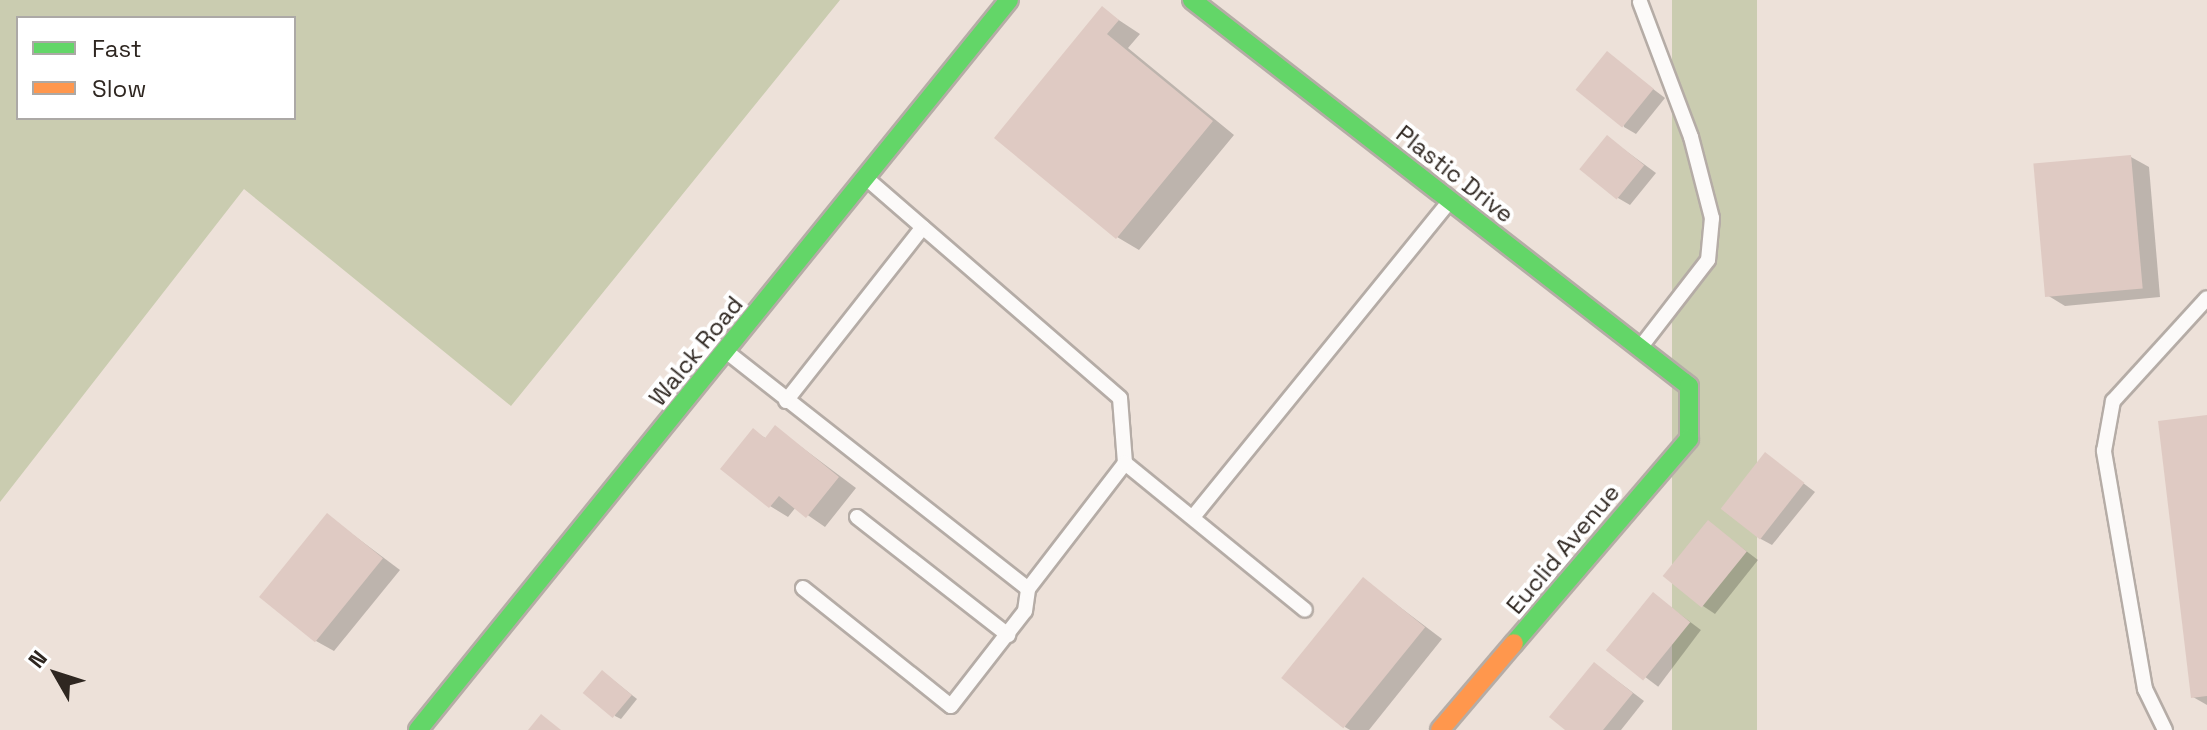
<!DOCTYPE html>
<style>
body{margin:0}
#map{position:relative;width:2207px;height:730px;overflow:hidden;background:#ede1d9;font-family:"Space Grotesk",sans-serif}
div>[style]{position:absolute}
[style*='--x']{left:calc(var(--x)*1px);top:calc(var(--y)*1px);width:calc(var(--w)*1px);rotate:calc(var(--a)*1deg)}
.green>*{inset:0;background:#caccb0;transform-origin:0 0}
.shadow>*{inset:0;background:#0003;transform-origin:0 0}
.building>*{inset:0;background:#dfcac3;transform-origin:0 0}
.roads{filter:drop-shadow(2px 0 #b5aca6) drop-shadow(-2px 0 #b5aca6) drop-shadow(0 2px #b5aca6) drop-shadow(0 -2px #b5aca6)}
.lane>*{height:14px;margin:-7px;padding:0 7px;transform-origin:7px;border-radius:7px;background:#fcfaf9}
.fast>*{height:18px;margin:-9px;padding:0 9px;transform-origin:9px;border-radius:9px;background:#63d668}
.slow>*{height:18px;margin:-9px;padding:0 9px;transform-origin:9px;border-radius:9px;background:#ff974d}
span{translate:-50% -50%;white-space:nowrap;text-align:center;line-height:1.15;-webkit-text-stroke:8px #fff;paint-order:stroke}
.street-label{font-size:24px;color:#2f2721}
.legend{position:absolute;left:16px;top:16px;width:280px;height:104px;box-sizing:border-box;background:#fff;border:2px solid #aca9a6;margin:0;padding:10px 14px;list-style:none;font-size:24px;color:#2f2721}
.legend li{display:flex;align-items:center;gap:16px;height:40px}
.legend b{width:40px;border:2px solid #aca9a6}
.north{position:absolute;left:16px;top:634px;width:80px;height:80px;-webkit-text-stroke:6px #fff;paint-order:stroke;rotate:309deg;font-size:22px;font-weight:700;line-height:32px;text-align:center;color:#2f2721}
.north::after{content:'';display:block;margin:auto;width:28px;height:36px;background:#2f2721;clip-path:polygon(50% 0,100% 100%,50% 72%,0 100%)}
</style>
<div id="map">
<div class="green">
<i style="clip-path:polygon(evenodd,0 0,840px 0,511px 406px,244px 189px,0 502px,0 0,294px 18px,294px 118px,18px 118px,18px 18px,294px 18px)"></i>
<i style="left:1672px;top:0;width:85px;height:765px"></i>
</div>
<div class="shadow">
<i style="clip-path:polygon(1102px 9px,1140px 34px,1128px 48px,1234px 135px,1139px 250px,1117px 237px)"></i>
<i style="clip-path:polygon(1607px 54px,1665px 98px,1636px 134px,1624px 127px)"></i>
<i style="clip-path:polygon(1607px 137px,1656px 173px,1630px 205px,1618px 198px)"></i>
<i style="clip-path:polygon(2131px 157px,2149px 167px,2160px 297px,2065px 306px,2047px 295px)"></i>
<i style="clip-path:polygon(2207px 417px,2207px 705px,2193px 697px)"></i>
<i style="clip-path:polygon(776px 428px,856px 488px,825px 527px,796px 507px,788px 517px,770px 506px,754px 431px,767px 439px)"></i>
<i style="clip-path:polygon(1765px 454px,1815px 492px,1772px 545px,1759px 538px)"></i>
<i style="clip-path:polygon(328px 516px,400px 570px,334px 651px,316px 641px)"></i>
<i style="clip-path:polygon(1708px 522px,1758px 560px,1715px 614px,1703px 606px)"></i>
<i style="clip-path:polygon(1364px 580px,1442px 639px,1369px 730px,1350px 730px,1345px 727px)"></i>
<i style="left:1653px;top:594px;width:60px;height:71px;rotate:37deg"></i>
<i style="clip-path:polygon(1595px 664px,1644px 701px,1621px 730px,1568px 730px)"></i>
<i style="clip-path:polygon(608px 676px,637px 699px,621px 719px,615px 716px)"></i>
</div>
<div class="building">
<i style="clip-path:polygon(1102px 6px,1119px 20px,1107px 34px,1213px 121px,1116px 239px,994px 138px)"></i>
<i style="left:1607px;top:51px;width:60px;height:50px;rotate:39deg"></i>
<i style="left:1607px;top:135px;width:48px;height:44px;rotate:39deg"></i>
<i style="left:2131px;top:155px;width:134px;height:98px;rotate:85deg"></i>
<i style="clip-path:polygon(2207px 415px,2207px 696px,2191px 698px,2158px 421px)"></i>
<i style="clip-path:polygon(775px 425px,839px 477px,806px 518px,779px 496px,769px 508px,720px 469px,753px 428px,765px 438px)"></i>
<i style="left:1765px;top:452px;width:50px;height:72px;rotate:38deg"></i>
<i style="left:327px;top:513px;width:72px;height:108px;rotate:39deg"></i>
<i style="left:1708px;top:520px;width:50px;height:72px;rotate:39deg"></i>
<i style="left:1363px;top:577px;width:80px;height:130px;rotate:39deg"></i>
<i style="left:1653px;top:592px;width:48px;height:75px;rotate:39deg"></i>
<i style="clip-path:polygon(1594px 662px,1633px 693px,1603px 730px,1565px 730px,1549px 717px)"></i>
<i style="left:602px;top:670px;width:39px;height:30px;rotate:40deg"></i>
<i style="clip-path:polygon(541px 714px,561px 730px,528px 730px)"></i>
</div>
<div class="roads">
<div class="lane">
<i style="--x:1640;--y:2;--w:144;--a:69.3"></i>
<i style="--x:1691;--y:137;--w:84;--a:75.5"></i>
<i style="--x:1712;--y:218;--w:42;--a:95.4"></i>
<i style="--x:1708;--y:260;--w:111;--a:127.7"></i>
<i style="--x:727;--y:352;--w:383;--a:38.2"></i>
<i style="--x:1028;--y:589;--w:159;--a:-52.4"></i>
<i style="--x:1125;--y:463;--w:65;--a:-94.4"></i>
<i style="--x:1120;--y:398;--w:336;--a:-139.1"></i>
<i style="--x:786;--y:401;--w:221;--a:-51.8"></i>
<i style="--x:1125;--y:463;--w:232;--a:39.2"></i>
<i style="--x:857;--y:517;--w:192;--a:38"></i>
<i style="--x:1193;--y:517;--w:407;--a:-50.9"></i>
<i style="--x:803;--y:588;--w:189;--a:38.6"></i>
<i style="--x:951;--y:706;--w:120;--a:-52.1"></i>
<i style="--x:1025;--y:611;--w:22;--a:-82"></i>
<i style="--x:2165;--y:730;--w:46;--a:-116"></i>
<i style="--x:2145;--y:689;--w:242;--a:-99.8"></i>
<i style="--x:2104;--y:451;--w:51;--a:-79.8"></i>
<i style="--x:2113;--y:401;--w:139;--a:-47.6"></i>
</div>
<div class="fast">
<i style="--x:1192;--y:0;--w:629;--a:37.84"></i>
<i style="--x:1689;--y:386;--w:53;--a:90"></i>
<i style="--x:1689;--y:439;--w:269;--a:130.6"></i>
<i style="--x:418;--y:730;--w:939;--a:-51.01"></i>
</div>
<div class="slow">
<i style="--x:1440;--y:730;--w:114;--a:-49.6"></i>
</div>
</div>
<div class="street-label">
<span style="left:1455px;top:174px;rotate:38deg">Plastic Drive</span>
<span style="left:696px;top:351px;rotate:-51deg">Walck Road</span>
<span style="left:1563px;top:549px;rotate:-50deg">Euclid Avenue</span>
</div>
<ul class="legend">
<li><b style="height:10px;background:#63d668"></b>Fast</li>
<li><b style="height:10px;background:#ff974d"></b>Slow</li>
</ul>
<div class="north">N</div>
</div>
